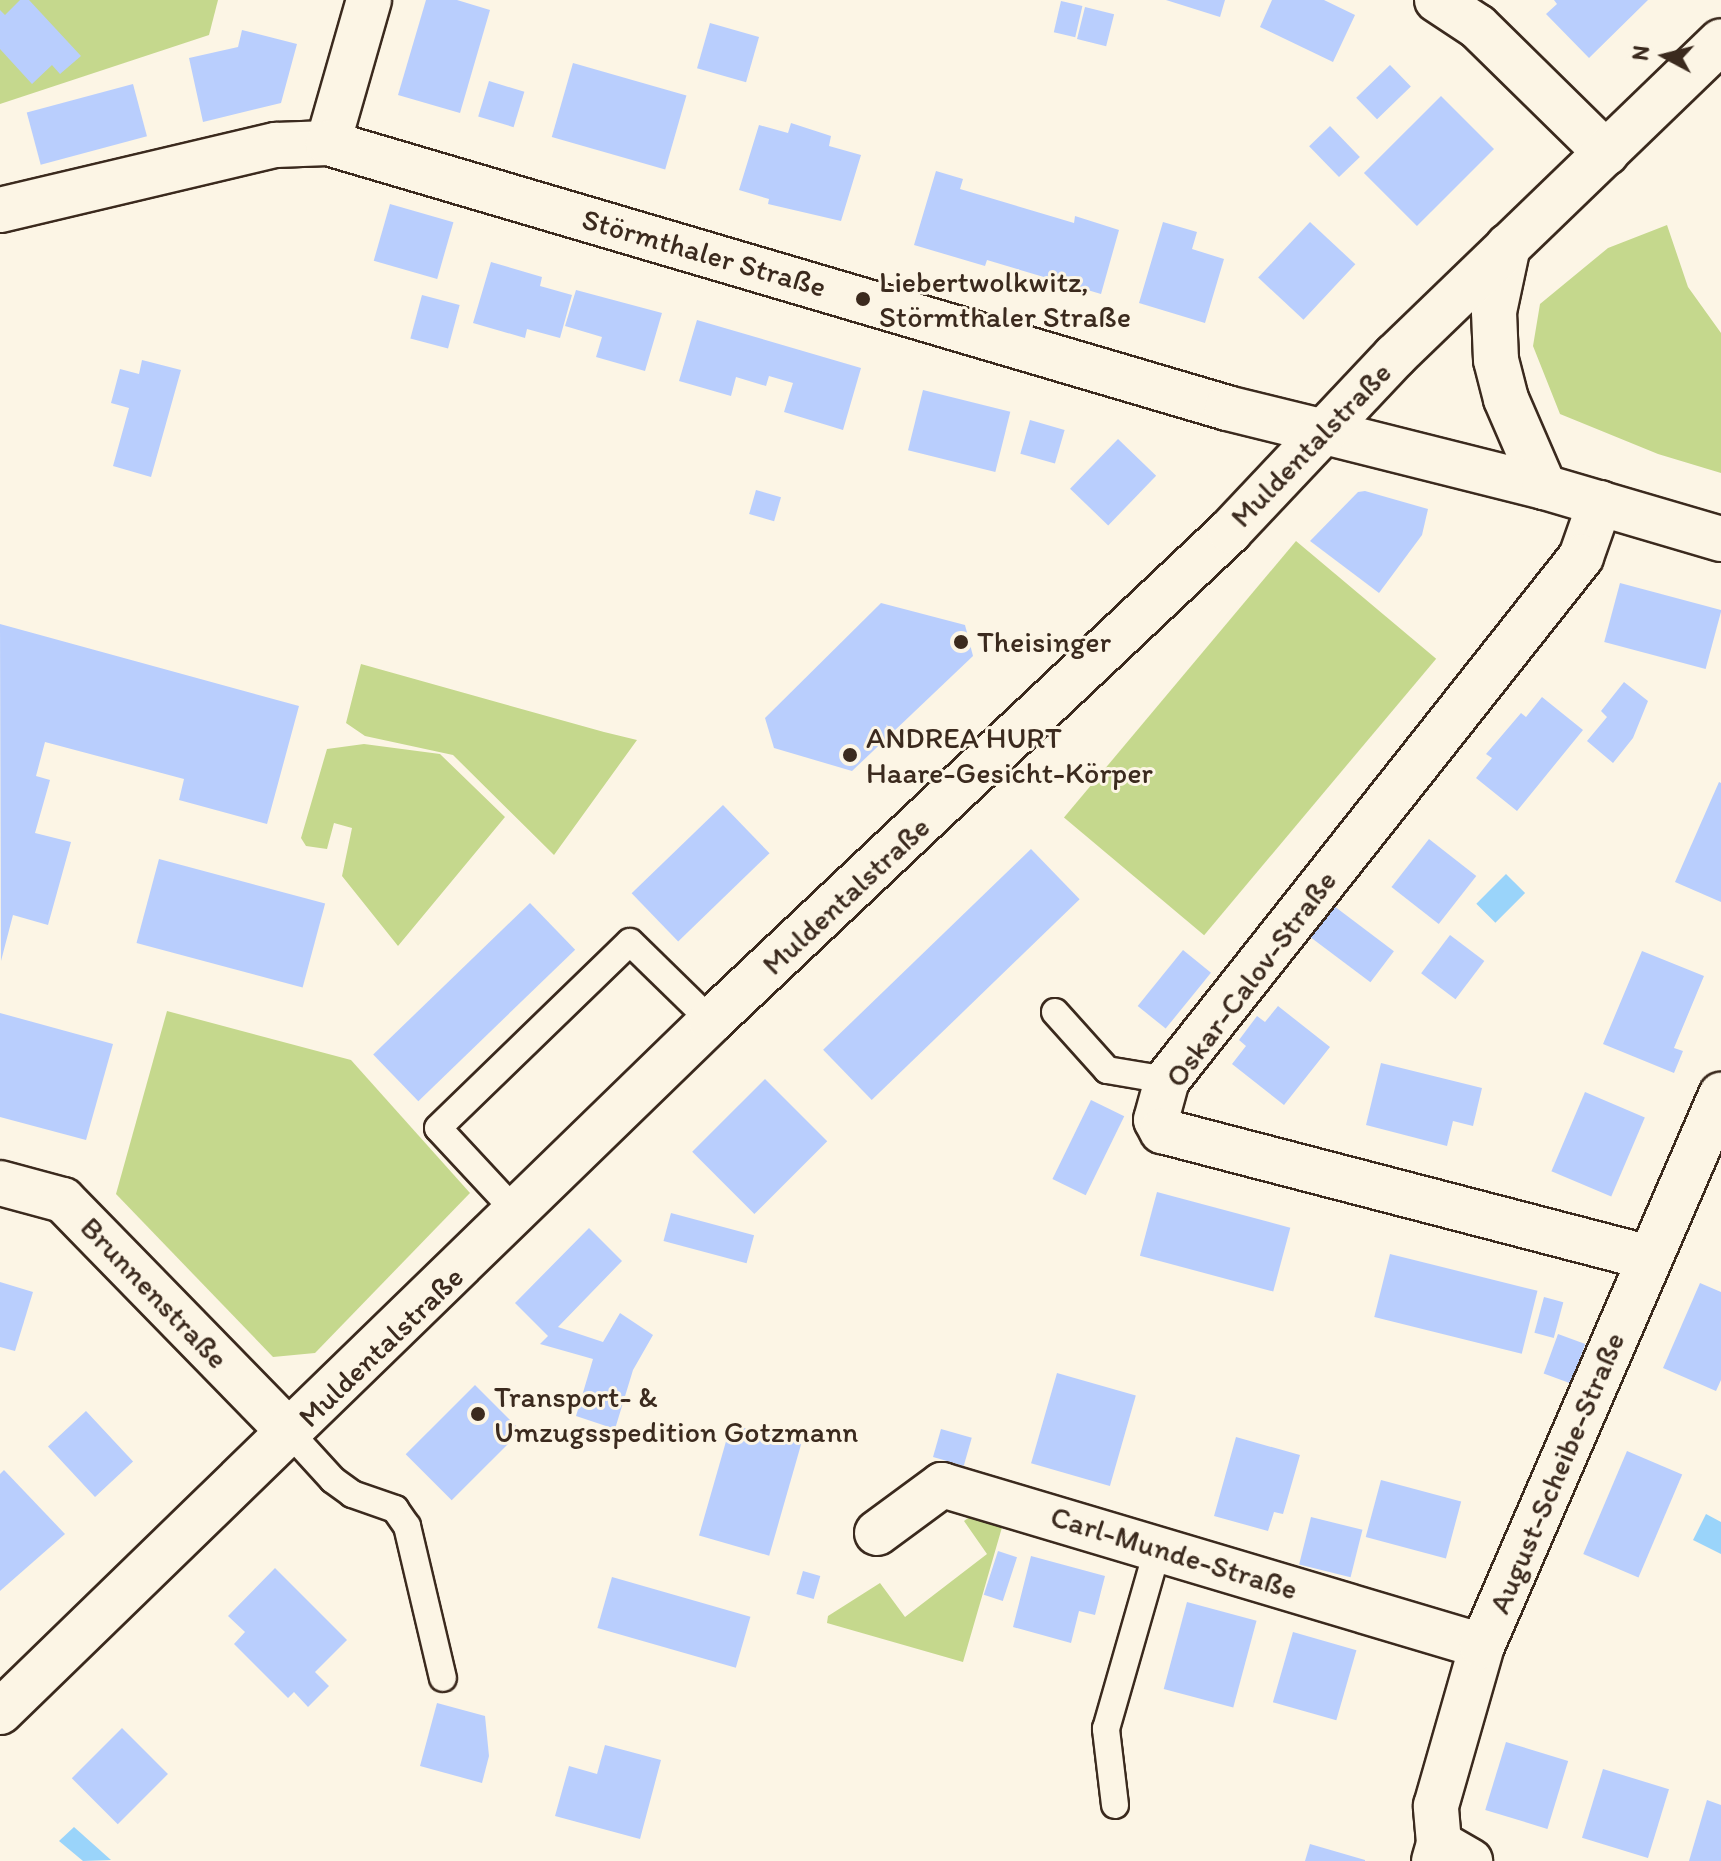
<!DOCTYPE html>
<meta charset="utf-8">
<style>
body{margin:0}
#map{position:relative;width:1721px;height:1861px;overflow:hidden;background:#fcf5e5;font-family:Itim,sans-serif}
div>[style]{position:absolute}
[style*='--x']{left:calc(var(--x)*1px);top:calc(var(--y)*1px);width:calc(var(--w)*1px);rotate:calc(var(--a)*1deg)}
.green>*{inset:0;background:#c5d88d;transform-origin:0 0}
.water>*{inset:0;background:#9ad4fa;transform-origin:0 0}
.building>*{inset:0;background:#b9cefd;transform-origin:0 0}
.roads{filter:drop-shadow(2px 0 #3b2a1e) drop-shadow(-2px 0 #3b2a1e) drop-shadow(0 2px #3b2a1e) drop-shadow(0 -2px #3b2a1e)}
.lane>*{height:26px;margin:-13px;padding:0 13px;transform-origin:13px;border-radius:13px;background:#fcf5e5}
.street>*{height:44px;margin:-22px;padding:0 22px;transform-origin:22px;border-radius:22px;background:#fcf5e5}
.secondary>*{height:44px;margin:-22px;padding:0 22px;transform-origin:22px;border-radius:22px;background:#fcf5e5}
.dots>*{width:22px;height:22px;translate:-50% -50%;box-sizing:border-box;border:4px solid #fcf5e5;border-radius:50%}
span{translate:-50% -50%;white-space:nowrap;text-align:center;line-height:1.15;-webkit-text-stroke:6px #fcf5e5;paint-order:stroke}
.street-label{font-size:30px;color:#3b2a1e}
.poi-label{font-size:30px;color:#3b2a1e}
.left{translate:0 -50%;text-align:left}
.north{position:absolute;left:1625px;top:16px;width:80px;height:80px;-webkit-text-stroke:6px #fcf5e5;paint-order:stroke;rotate:277deg;font-size:22px;font-weight:700;line-height:32px;text-align:center;color:#3b2a1e}
.north::after{content:'';display:block;margin:auto;width:28px;height:36px;background:#3b2a1e;clip-path:polygon(50% 0,100% 100%,50% 72%,0 100%)}
</style>
<div id="map">
<div class="green">
<i style="clip-path:polygon(0 0,218px 0,209px 35px,0 104px)"></i>
<i style="clip-path:polygon(1667px 225px,1688px 287px,1721px 333px,1721px 473px,1658px 454px,1560px 414px,1533px 346px,1540px 304px,1608px 248px)"></i>
<i style="left:1296px;top:541px;width:183px;height:361px;rotate:40deg"></i>
<i style="clip-path:polygon(361px 664px,604px 732px,637px 740px,554px 855px,453px 755px,365px 736px,346px 723px)"></i>
<i style="clip-path:polygon(364px 744px,440px 754px,505px 817px,398px 946px,342px 876px,352px 828px,334px 823px,327px 849px,306px 846px,301px 838px,327px 749px)"></i>
<i style="clip-path:polygon(167px 1011px,351px 1060px,470px 1193px,315px 1353px,273px 1357px,116px 1194px)"></i>
<i style="clip-path:polygon(979px 1510px,1005px 1517px,963px 1662px,827px 1623px,828px 1616px,880px 1583px,905px 1617px,987px 1554px,964px 1521px)"></i>
</div>
<div class="water">
<i style="left:1506px;top:874px;width:27px;height:42px;rotate:45deg"></i>
<i style="clip-path:polygon(1706px 1514px,1721px 1522px,1721px 1554px,1693px 1540px)"></i>
<i style="clip-path:polygon(74px 1827px,111px 1860px,83px 1861px,59px 1841px)"></i>
</div>
<div class="building">
<i style="clip-path:polygon(20px 0,29px 0,81px 56px,60px 74px,52px 65px,32px 84px,0 49px,0 10px,5px 15px)"></i>
<i style="clip-path:polygon(426px 0,457px 0,490px 10px,460px 113px,398px 95px)"></i>
<i style="clip-path:polygon(1166px 0,1225px 0,1220px 17px)"></i>
<i style="clip-path:polygon(1272px 0,1324px 0,1355px 15px,1333px 62px,1260px 27px)"></i>
<i style="clip-path:polygon(1554px 0,1648px 0,1589px 58px,1546px 14px,1557px 4px)"></i>
<i style="left:1061px;top:1px;width:22px;height:32px;rotate:13deg"></i>
<i style="left:1085px;top:7px;width:30px;height:33px;rotate:14deg"></i>
<i style="left:710px;top:23px;width:51px;height:47px;rotate:16deg"></i>
<i style="clip-path:polygon(242px 30px,297px 44px,281px 103px,203px 122px,189px 58px,238px 47px)"></i>
<i style="left:573px;top:63px;width:118px;height:77px;rotate:16deg"></i>
<i style="left:1390px;top:65px;width:30px;height:47px;rotate:46deg"></i>
<i style="left:489px;top:81px;width:37px;height:37px;rotate:17deg"></i>
<i style="left:133px;top:84px;width:54px;height:110px;rotate:75deg"></i>
<i style="left:1441px;top:96px;width:75px;height:109px;rotate:45deg"></i>
<i style="clip-path:polygon(791px 123px,831px 136px,829px 146px,861px 155px,841px 221px,768px 204px,769px 199px,739px 190px,759px 125px,788px 133px)"></i>
<i style="left:1330px;top:126px;width:43px;height:29px;rotate:46deg"></i>
<i style="clip-path:polygon(936px 171px,963px 179px,960px 189px,1074px 223px,1075px 216px,1119px 230px,1101px 294px,987px 260px,985px 266px,914px 245px)"></i>
<i style="left:390px;top:204px;width:66px;height:59px;rotate:16deg"></i>
<i style="clip-path:polygon(1163px 222px,1197px 232px,1192px 249px,1224px 259px,1205px 323px,1139px 303px)"></i>
<i style="left:1310px;top:222px;width:62px;height:76px;rotate:43deg"></i>
<i style="clip-path:polygon(491px 262px,542px 277px,540px 286px,572px 295px,560px 338px,527px 329px,525px 338px,473px 323px)"></i>
<i style="clip-path:polygon(576px 290px,662px 313px,645px 371px,596px 357px,602px 337px,565px 326px)"></i>
<i style="left:422px;top:295px;width:39px;height:45px;rotate:15deg"></i>
<i style="clip-path:polygon(697px 320px,861px 368px,843px 430px,784px 412px,793px 383px,769px 376px,766px 386px,736px 377px,731px 396px,679px 381px)"></i>
<i style="clip-path:polygon(142px 360px,181px 370px,151px 477px,113px 466px,129px 408px,111px 403px,120px 369px,139px 374px)"></i>
<i style="left:923px;top:390px;width:90px;height:62px;rotate:14deg"></i>
<i style="left:1030px;top:420px;width:36px;height:35px;rotate:16deg"></i>
<i style="left:1118px;top:439px;width:53px;height:69px;rotate:44deg"></i>
<i style="left:756px;top:490px;width:26px;height:25px;rotate:16deg"></i>
<i style="clip-path:polygon(1365px 491px,1428px 509px,1422px 535px,1379px 593px,1310px 541px,1358px 492px)"></i>
<i style="left:1620px;top:583px;width:105px;height:61px;rotate:15deg"></i>
<i style="clip-path:polygon(881px 603px,965px 625px,973px 656px,852px 771px,774px 748px,765px 718px)"></i>
<i style="clip-path:polygon(0 624px,299px 706px,267px 824px,179px 800px,184px 779px,45px 742px,36px 776px,50px 780px,35px 833px,71px 842px,48px 925px,13px 915px,1px 961px)"></i>
<i style="clip-path:polygon(1624px 682px,1648px 701px,1633px 738px,1613px 763px,1587px 741px,1607px 717px,1601px 711px)"></i>
<i style="clip-path:polygon(1542px 697px,1583px 730px,1517px 811px,1476px 778px,1492px 758px,1486px 754px,1521px 713px,1526px 717px)"></i>
<i style="clip-path:polygon(1719px 782px,1721px 783px,1721px 902px,1675px 882px)"></i>
<i style="left:723px;top:805px;width:67px;height:127px;rotate:46deg"></i>
<i style="left:1429px;top:839px;width:60px;height:61px;rotate:38deg"></i>
<i style="left:1031px;top:849px;width:70px;height:289px;rotate:46deg"></i>
<i style="left:159px;top:859px;width:172px;height:87px;rotate:15deg"></i>
<i style="left:530px;top:903px;width:65px;height:218px;rotate:46deg"></i>
<i style="left:1334px;top:906px;width:75px;height:39px;rotate:37deg"></i>
<i style="left:1450px;top:935px;width:43px;height:48px;rotate:37deg"></i>
<i style="left:1183px;top:950px;width:36px;height:72px;rotate:39deg"></i>
<i style="clip-path:polygon(1642px 951px,1704px 976px,1674px 1048px,1683px 1051px,1674px 1073px,1603px 1044px)"></i>
<i style="clip-path:polygon(1278px 1006px,1330px 1047px,1284px 1105px,1232px 1064px,1246px 1046px,1239px 1040px,1257px 1016px,1265px 1022px)"></i>
<i style="clip-path:polygon(0 1013px,113px 1044px,86px 1140px,0 1117px)"></i>
<i style="clip-path:polygon(1381px 1063px,1482px 1088px,1473px 1126px,1453px 1121px,1447px 1146px,1366px 1125px)"></i>
<i style="left:765px;top:1079px;width:88px;height:103px;rotate:45deg"></i>
<i style="left:1585px;top:1092px;width:65px;height:86px;rotate:23deg"></i>
<i style="left:1091px;top:1100px;width:37px;height:88px;rotate:26deg"></i>
<i style="left:1157px;top:1192px;width:138px;height:66px;rotate:15deg"></i>
<i style="left:671px;top:1213px;width:86px;height:29px;rotate:15deg"></i>
<i style="clip-path:polygon(589px 1228px,622px 1261px,558px 1327px,603px 1342px,620px 1313px,653px 1335px,633px 1370px,615px 1429px,576px 1416px,593px 1359px,540px 1344px,548px 1336px,515px 1303px)"></i>
<i style="left:1390px;top:1254px;width:152px;height:65px;rotate:14deg"></i>
<i style="clip-path:polygon(0 1282px,33px 1292px,15px 1351px,0 1347px)"></i>
<i style="clip-path:polygon(1700px 1283px,1721px 1292px,1721px 1380px,1716px 1391px,1663px 1368px)"></i>
<i style="left:1544px;top:1297px;width:20px;height:37px;rotate:15deg"></i>
<i style="left:1558px;top:1334px;width:29px;height:42px;rotate:20deg"></i>
<i style="left:1057px;top:1373px;width:82px;height:94px;rotate:16deg"></i>
<i style="left:475px;top:1385px;width:65px;height:98px;rotate:45deg"></i>
<i style="left:86px;top:1411px;width:69px;height:52px;rotate:47deg"></i>
<i style="left:731px;top:1424px;width:73px;height:116px;rotate:16deg"></i>
<i style="left:941px;top:1429px;width:32px;height:29px;rotate:16deg"></i>
<i style="clip-path:polygon(1236px 1437px,1300px 1455px,1283px 1514px,1274px 1512px,1268px 1531px,1214px 1516px)"></i>
<i style="left:1627px;top:1451px;width:60px;height:112px;rotate:23deg"></i>
<i style="clip-path:polygon(4px 1470px,65px 1534px,0 1591px,0 1474px)"></i>
<i style="left:1381px;top:1480px;width:83px;height:59px;rotate:15deg"></i>
<i style="left:1311px;top:1517px;width:53px;height:49px;rotate:14deg"></i>
<i style="left:998px;top:1551px;width:20px;height:46px;rotate:18deg"></i>
<i style="clip-path:polygon(1031px 1556px,1105px 1576px,1095px 1615px,1079px 1611px,1071px 1643px,1013px 1627px)"></i>
<i style="clip-path:polygon(275px 1568px,347px 1640px,315px 1672px,329px 1686px,308px 1707px,294px 1692px,288px 1698px,234px 1644px,245px 1632px,228px 1616px)"></i>
<i style="left:803px;top:1571px;width:18px;height:24px;rotate:16deg"></i>
<i style="left:612px;top:1577px;width:144px;height:53px;rotate:16deg"></i>
<i style="left:1187px;top:1602px;width:72px;height:90px;rotate:15deg"></i>
<i style="left:1293px;top:1632px;width:66px;height:73px;rotate:16deg"></i>
<i style="clip-path:polygon(437px 1703px,485px 1716px,489px 1756px,482px 1783px,420px 1766px)"></i>
<i style="left:122px;top:1728px;width:65px;height:71px;rotate:45deg"></i>
<i style="left:1506px;top:1742px;width:65px;height:71px;rotate:17deg"></i>
<i style="clip-path:polygon(605px 1745px,661px 1760px,640px 1839px,555px 1816px,569px 1766px,597px 1774px)"></i>
<i style="left:1603px;top:1769px;width:69px;height:72px;rotate:17deg"></i>
<i style="clip-path:polygon(1707px 1800px,1721px 1805px,1721px 1861px,1689px 1861px)"></i>
<i style="clip-path:polygon(1310px 1844px,1365px 1860px,1365px 1861px,1305px 1861px)"></i>
</div>
<div class="roads">
<div class="lane">
<i style="--x:1055;--y:1012;--w:78;--a:48.1"></i>
<i style="--x:1107;--y:1070;--w:61;--a:9.5"></i>
<i style="--x:518;--y:1214;--w:117;--a:-132.9"></i>
<i style="--x:438;--y:1128;--w:267;--a:-44.1"></i>
<i style="--x:630;--y:942;--w:113;--a:44.3"></i>
<i style="--x:291;--y:1434;--w:62;--a:47.6"></i>
<i style="--x:333;--y:1480;--w:24;--a:36"></i>
<i style="--x:352;--y:1494;--w:46;--a:19.2"></i>
<i style="--x:395;--y:1509;--w:21;--a:55"></i>
<i style="--x:407;--y:1526;--w:156;--a:76.7"></i>
<i style="--x:1115;--y:1805;--w:77;--a:-96.8"></i>
<i style="--x:1106;--y:1729;--w:188;--a:-74"></i>
</div>
<div class="street">
<i style="--x:1437;--y:0;--w:49;--a:33.4"></i>
<i style="--x:1478;--y:27;--w:180;--a:44.5"></i>
<i style="--x:328;--y:143;--w:149;--a:-74"></i>
<i style="--x:1508;--y:246;--w:67;--a:102"></i>
<i style="--x:1494;--y:312;--w:48;--a:87.6"></i>
<i style="--x:1496;--y:360;--w:40;--a:75.6"></i>
<i style="--x:1506;--y:399;--w:96;--a:66.6"></i>
<i style="--x:1325;--y:432;--w:226;--a:14.1"></i>
<i style="--x:1544;--y:487;--w:184;--a:16.4"></i>
<i style="--x:1600;--y:503;--w:57;--a:109.4"></i>
<i style="--x:1581;--y:557;--w:667;--a:128.36"></i>
<i style="--x:1167;--y:1080;--w:41;--a:105.4"></i>
<i style="--x:1156;--y:1120;--w:13;--a:61"></i>
<i style="--x:1162;--y:1131;--w:504;--a:14.59"></i>
<i style="--x:0;--y:1183;--w:65;--a:15.1"></i>
<i style="--x:63;--y:1200;--w:327;--a:45.7"></i>
<i style="--x:877;--y:1533;--w:81;--a:-36.4"></i>
<i style="--x:942;--y:1485;--w:563;--a:16.6"></i>
<i style="--x:1439;--y:1843;--w:36;--a:30"></i>
<i style="--x:1434;--y:1861;--w:19;--a:-74"></i>
<i style="--x:1439;--y:1843;--w:37;--a:-95"></i>
<i style="--x:1436;--y:1806;--w:166;--a:-74"></i>
<i style="--x:1482;--y:1646;--w:601;--a:-66.55"></i>
</div>
<div class="secondary">
<i style="--x:0;--y:210;--w:284;--a:-13.3"></i>
<i style="--x:276;--y:145;--w:52;--a:-2.2"></i>
<i style="--x:328;--y:143;--w:937;--a:16.42"></i>
<i style="--x:1227;--y:408;--w:101;--a:13.8"></i>
<i style="--x:0;--y:1712;--w:991;--a:-44.18"></i>
<i style="--x:711;--y:1021;--w:714;--a:-43.35"></i>
<i style="--x:1230;--y:531;--w:241;--a:-46.7"></i>
<i style="--x:1395;--y:356;--w:453;--a:-44"></i>
</div>
</div>
<div class="dots">
<i style="left:863px;top:299px;background:#3b2a1e"></i>
<i style="left:961px;top:642px;background:#3b2a1e"></i>
<i style="left:850px;top:755px;background:#3b2a1e"></i>
<i style="left:478px;top:1414px;background:#3b2a1e"></i>
</div>
<div class="street-label">
<span style="left:704px;top:253px;rotate:16deg">Störmthaler Straße</span>
<span style="left:1311px;top:445px;rotate:-46deg">Muldentalstraße</span>
<span style="left:846px;top:896px;rotate:-43deg">Muldentalstraße</span>
<span style="left:1251px;top:979px;rotate:-53deg">Oskar-Calov-Straße</span>
<span style="left:154px;top:1293px;rotate:46deg">Brunnenstraße</span>
<span style="left:381px;top:1347px;rotate:-44deg">Muldentalstraße</span>
<span style="left:1557px;top:1473px;rotate:-67deg">August-Scheibe-Straße</span>
<span style="left:1174px;top:1553px;rotate:17deg">Carl-Munde-Straße</span>
</div>
<div class="poi-label">
<span class="left" style="left:879px;top:299px">Liebertwolkwitz,<br>Störmthaler Straße</span>
<span class="left" style="left:977px;top:642px">Theisinger</span>
<span class="left" style="left:866px;top:755px">ANDREA HURT<br>Haare-Gesicht-Körper</span>
<span class="left" style="left:494px;top:1414px">Transport- &amp;<br>Umzugsspedition Gotzmann</span>
</div>
<div class="north">N</div>
</div>
